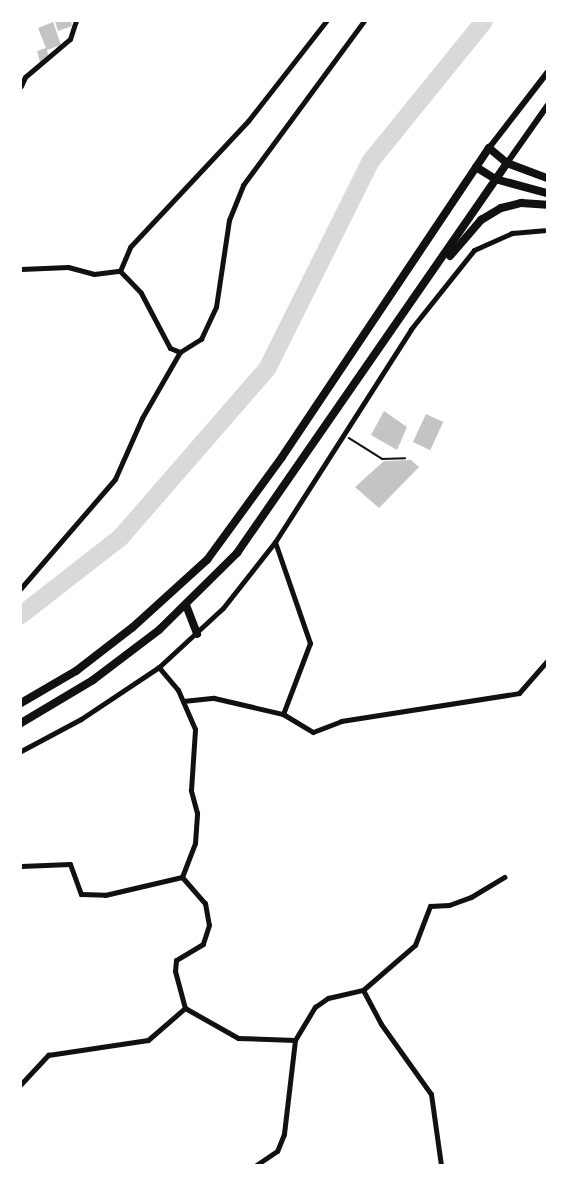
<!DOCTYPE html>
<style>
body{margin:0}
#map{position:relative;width:568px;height:1186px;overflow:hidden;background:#fff;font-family:"Fira Sans Condensed",sans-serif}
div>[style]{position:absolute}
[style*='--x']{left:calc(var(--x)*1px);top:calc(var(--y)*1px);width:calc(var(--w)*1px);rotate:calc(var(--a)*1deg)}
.river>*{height:18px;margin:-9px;padding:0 9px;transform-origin:9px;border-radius:9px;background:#d9d9d9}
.building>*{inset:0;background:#c4c4c4;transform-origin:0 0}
.path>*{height:1.5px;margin:-0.75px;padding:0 0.75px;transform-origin:0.75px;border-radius:0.75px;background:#111}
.minor>*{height:5px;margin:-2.5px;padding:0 2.5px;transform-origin:2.5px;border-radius:2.5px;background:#111}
.tertiary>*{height:6px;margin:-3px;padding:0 3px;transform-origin:3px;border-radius:3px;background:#111}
.primary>*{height:8px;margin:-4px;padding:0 4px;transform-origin:4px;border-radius:4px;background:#111}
span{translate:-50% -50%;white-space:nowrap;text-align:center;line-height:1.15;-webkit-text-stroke:4.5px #fff;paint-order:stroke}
.frame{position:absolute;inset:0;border:22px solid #fff;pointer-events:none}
</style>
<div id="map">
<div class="river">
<i style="--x:21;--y:615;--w:125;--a:-37.9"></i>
<i style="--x:120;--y:538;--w:224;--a:-49"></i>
<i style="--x:267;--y:369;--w:231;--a:-63.5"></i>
<i style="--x:370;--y:162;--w:181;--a:-51"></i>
</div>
<div class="building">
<i style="clip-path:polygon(55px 21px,71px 21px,72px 26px,58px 31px)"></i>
<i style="clip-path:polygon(53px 22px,61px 45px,47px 50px,48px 55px,40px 62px,37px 51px,46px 48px,38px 28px)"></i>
<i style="clip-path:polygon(384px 411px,407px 427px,397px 450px,371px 435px)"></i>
<i style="left:426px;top:414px;width:19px;height:31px;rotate:25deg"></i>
<i style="clip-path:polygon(411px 460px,419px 467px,379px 508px,355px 487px,384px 461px)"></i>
</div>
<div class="path">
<i style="--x:349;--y:438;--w:39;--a:32"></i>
<i style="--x:382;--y:459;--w:23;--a:-2"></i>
</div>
<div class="minor">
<i style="--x:21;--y:86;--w:10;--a:-66"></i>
<i style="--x:25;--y:77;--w:59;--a:-40.2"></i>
<i style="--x:70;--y:39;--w:19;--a:-72"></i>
<i style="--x:21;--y:269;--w:47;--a:-2.4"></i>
<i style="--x:68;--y:267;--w:27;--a:15"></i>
<i style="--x:94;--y:274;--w:26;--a:-7"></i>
<i style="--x:120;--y:271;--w:26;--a:-67"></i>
<i style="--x:130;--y:247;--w:173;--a:-46.9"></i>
<i style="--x:248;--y:121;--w:127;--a:-52"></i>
<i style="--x:120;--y:271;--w:30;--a:46"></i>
<i style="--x:141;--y:293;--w:62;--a:62.2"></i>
<i style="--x:170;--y:348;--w:11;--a:22"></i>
<i style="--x:180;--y:352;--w:25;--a:-32"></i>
<i style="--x:201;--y:339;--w:35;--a:-65"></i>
<i style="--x:216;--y:307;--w:88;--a:-81.5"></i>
<i style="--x:229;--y:220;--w:38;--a:-68"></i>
<i style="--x:243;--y:185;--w:204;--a:-53.6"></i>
<i style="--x:275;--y:542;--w:107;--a:70.9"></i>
<i style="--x:310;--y:643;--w:76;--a:110.8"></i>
<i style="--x:21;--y:588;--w:144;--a:-49.2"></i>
<i style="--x:115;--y:479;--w:67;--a:-66.1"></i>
<i style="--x:142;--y:418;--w:76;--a:-60.1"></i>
<i style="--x:183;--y:701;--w:31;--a:-6"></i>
<i style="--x:214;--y:698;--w:71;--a:13.1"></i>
<i style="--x:283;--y:714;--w:35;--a:31"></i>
<i style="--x:313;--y:732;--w:30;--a:-21"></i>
<i style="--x:341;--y:721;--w:180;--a:-8.9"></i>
<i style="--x:519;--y:693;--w:43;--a:-48.8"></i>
<i style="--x:21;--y:751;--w:68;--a:-28.1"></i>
<i style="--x:81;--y:719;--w:94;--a:-33.7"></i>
<i style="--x:159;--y:667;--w:87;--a:-42.7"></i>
<i style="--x:223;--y:608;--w:84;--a:-51.8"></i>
<i style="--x:275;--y:542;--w:253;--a:-57.4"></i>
<i style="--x:411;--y:329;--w:101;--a:-51.4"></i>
<i style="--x:474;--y:250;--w:42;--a:-24.1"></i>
<i style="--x:512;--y:233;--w:32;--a:-5"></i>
<i style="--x:21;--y:866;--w:49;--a:-2.3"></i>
<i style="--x:70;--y:864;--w:32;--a:70"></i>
<i style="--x:81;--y:894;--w:24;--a:2"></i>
<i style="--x:105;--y:895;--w:79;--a:-13.2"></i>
<i style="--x:182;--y:877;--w:36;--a:-69"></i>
<i style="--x:195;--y:843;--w:30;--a:-86"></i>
<i style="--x:197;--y:813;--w:24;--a:-105"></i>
<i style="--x:191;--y:790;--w:61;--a:-86.2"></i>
<i style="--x:195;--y:729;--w:43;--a:-113.6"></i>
<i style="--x:178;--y:690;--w:30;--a:-130"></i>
<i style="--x:182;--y:877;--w:35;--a:49"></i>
<i style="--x:205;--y:903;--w:22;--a:80"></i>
<i style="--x:209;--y:925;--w:20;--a:108"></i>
<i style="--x:203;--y:944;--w:31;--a:149"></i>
<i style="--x:176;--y:960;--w:11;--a:95"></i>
<i style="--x:175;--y:971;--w:38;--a:75"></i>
<i style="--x:185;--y:1008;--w:61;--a:29.5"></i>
<i style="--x:238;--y:1038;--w:57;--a:2"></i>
<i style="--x:295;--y:1040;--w:95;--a:96.7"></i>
<i style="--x:284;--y:1134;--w:18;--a:112"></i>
<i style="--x:277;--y:1151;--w:25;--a:146"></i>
<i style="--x:363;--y:990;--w:38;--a:62"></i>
<i style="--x:381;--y:1024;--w:86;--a:54.5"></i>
<i style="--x:431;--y:1094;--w:72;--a:82"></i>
<i style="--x:295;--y:1040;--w:39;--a:-59"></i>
<i style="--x:315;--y:1007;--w:16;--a:-35"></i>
<i style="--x:328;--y:998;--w:36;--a:-13"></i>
<i style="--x:363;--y:990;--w:69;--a:-40.9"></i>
<i style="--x:415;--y:945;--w:42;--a:-69"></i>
<i style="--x:430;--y:906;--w:19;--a:-3"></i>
<i style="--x:449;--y:905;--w:23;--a:-20"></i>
<i style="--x:471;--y:897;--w:39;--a:-31"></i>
<i style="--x:21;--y:1084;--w:40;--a:-47"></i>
<i style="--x:48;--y:1055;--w:101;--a:-8.5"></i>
<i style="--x:148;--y:1040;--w:49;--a:-40.9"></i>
</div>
<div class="tertiary">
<i style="--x:489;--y:148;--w:95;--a:-52.3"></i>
<i style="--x:507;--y:163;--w:70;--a:-54.9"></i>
</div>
<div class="primary">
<i style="--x:476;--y:167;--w:22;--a:32"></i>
<i style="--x:495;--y:179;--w:54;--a:15.1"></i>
<i style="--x:450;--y:256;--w:48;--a:-49.3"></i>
<i style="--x:481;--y:220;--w:23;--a:-31"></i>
<i style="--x:501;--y:208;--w:21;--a:-14"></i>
<i style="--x:521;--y:203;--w:26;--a:4"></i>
<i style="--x:186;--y:605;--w:31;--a:69"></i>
<i style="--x:21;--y:703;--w:64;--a:-30.2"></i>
<i style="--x:76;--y:671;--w:72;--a:-37.7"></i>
<i style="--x:133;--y:627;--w:100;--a:-42.2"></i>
<i style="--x:207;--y:560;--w:127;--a:-53.9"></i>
<i style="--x:282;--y:457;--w:372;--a:-56.2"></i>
<i style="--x:489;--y:148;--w:23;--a:40"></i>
<i style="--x:507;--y:163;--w:43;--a:20.6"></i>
<i style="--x:21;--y:723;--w:84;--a:-30.8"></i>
<i style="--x:93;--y:680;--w:83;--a:-37.1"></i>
<i style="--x:159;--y:630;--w:110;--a:-44.6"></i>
<i style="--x:237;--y:553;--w:474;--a:-55.3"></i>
</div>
<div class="frame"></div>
</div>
